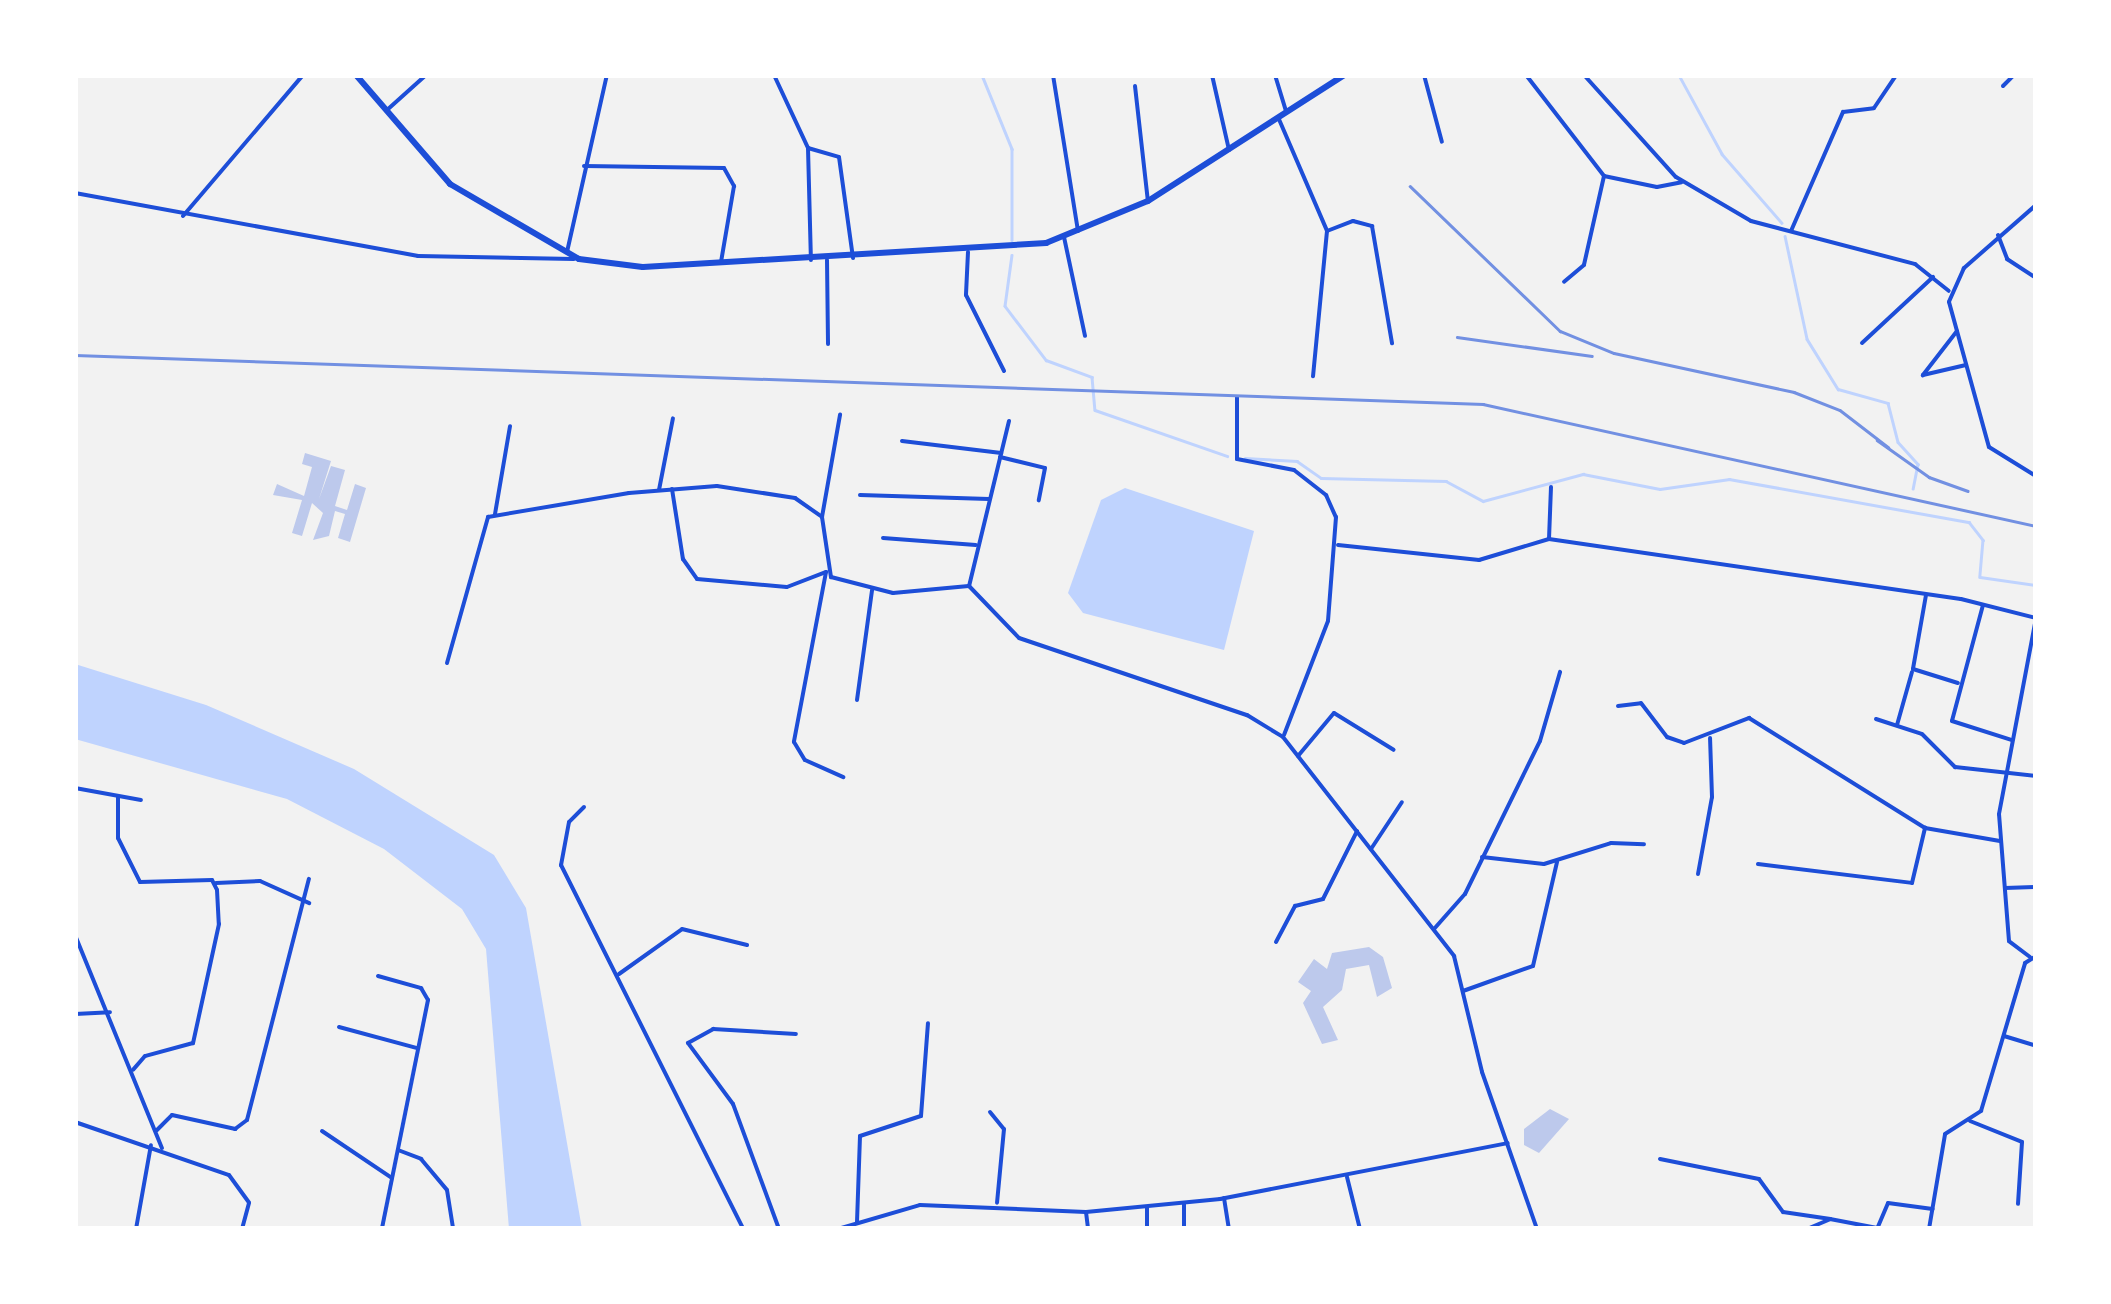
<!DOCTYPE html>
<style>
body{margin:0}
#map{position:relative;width:2111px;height:1304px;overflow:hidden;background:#f2f2f2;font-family:"Fira Sans Condensed",sans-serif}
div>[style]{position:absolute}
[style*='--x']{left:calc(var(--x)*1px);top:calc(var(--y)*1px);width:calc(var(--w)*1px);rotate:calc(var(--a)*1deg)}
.water>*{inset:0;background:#bfd3fe}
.stream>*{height:2.5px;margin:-1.25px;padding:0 1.25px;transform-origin:1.25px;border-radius:1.25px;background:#bfd3fe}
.building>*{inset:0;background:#bdc9ec}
.minor>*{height:4px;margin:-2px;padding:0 2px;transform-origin:2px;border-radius:2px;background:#1d4ed8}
.trunk>*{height:6px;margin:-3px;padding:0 3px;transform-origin:3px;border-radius:3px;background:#1d4ed8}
.rail>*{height:2.5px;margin:-1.25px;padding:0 1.25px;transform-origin:1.25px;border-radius:1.25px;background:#7290e2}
span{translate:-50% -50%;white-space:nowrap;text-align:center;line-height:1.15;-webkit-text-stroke:10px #fff;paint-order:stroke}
.frame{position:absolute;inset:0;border:78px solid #fff;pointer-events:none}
</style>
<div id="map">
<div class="water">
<i style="clip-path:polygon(1125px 488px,1254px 531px,1224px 650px,1083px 613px,1068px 593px,1101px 500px)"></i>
<i style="clip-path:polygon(75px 664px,206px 705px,354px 769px,494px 855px,526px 908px,582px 1229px,509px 1229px,486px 949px,462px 909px,384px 849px,287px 799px,75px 739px)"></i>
</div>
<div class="stream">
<i style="--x:982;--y:75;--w:80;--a:67.9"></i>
<i style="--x:1012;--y:149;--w:91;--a:90"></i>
<i style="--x:1679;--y:75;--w:90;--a:61.4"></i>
<i style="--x:1722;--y:154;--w:91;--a:49"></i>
<i style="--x:1785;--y:236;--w:105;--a:77.9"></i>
<i style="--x:1807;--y:339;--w:59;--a:58.2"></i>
<i style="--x:1838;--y:389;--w:52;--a:15.6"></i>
<i style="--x:1888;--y:403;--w:40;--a:75.6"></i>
<i style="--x:1898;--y:442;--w:30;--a:48"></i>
<i style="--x:1918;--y:464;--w:25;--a:101"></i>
<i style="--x:1012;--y:255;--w:51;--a:97.8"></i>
<i style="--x:1005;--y:306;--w:68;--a:52.8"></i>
<i style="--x:1046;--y:360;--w:49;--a:20.3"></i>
<i style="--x:1092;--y:377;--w:33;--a:85"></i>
<i style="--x:1095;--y:410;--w:140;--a:19.2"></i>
<i style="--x:1245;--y:458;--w:52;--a:3.3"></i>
<i style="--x:1297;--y:461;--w:29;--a:35"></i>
<i style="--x:1321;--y:478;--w:125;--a:1.4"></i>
<i style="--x:1446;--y:481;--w:42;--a:28.4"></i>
<i style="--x:1483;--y:501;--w:104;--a:-15.1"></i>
<i style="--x:1583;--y:474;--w:78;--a:11"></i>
<i style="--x:1660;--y:489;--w:70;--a:-8.2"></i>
<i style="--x:1729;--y:479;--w:244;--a:10.2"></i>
<i style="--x:1969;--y:522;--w:23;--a:52"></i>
<i style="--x:1983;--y:540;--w:37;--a:95"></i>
<i style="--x:1980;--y:577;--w:57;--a:8.1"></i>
</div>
<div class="building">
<i style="clip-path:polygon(305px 453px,331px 461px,319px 499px,331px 466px,345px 470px,335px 506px,347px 510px,355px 484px,366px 488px,350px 542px,338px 538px,345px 514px,335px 511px,329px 536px,313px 540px,323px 513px,312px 503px,302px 536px,292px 533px,302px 500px,273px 495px,277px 484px,304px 496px,312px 467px,302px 464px)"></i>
<i style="clip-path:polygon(1369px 947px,1383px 957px,1392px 988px,1377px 997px,1369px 965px,1346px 969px,1342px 990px,1323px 1007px,1338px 1040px,1322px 1044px,1303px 1003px,1311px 991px,1298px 982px,1314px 959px,1327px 969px,1332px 953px)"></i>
<i style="clip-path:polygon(1550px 1109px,1569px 1119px,1539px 1153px,1524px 1145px,1524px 1129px)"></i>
</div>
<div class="minor">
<i style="--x:774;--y:75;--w:81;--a:65"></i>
<i style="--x:808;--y:148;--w:112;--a:88.5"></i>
<i style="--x:1053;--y:75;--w:158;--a:80.9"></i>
<i style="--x:1212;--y:75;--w:77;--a:77.2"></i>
<i style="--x:1275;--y:75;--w:39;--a:73"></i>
<i style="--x:1424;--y:75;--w:69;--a:75"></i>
<i style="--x:1526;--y:75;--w:128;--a:52.3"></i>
<i style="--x:1604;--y:176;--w:91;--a:102.7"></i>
<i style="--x:1584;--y:265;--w:26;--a:140"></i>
<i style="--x:1584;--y:75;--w:137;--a:48"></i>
<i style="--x:1676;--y:177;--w:87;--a:30.4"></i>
<i style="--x:1751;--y:221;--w:170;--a:14.7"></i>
<i style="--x:1915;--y:264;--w:43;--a:38.5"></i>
<i style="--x:1135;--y:86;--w:116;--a:83.6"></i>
<i style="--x:2003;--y:86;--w:16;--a:-45"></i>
<i style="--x:387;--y:110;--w:52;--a:-41.9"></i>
<i style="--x:1278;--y:117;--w:124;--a:66.7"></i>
<i style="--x:1327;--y:231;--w:146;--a:95.5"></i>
<i style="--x:808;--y:148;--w:32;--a:16"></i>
<i style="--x:839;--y:157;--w:102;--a:82.1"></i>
<i style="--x:584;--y:166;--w:140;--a:0.8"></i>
<i style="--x:724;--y:168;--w:21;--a:61"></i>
<i style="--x:734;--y:186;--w:77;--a:99.7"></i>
<i style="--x:1604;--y:176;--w:54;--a:11.7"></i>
<i style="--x:1657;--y:187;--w:25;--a:-11"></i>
<i style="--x:75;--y:193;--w:349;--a:10.4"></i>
<i style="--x:418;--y:256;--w:156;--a:1.1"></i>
<i style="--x:2036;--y:205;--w:96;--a:138.8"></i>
<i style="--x:1964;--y:268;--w:37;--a:114"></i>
<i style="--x:1949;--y:302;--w:150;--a:74.6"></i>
<i style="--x:1989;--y:447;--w:55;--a:31.7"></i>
<i style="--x:183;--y:216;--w:185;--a:-49.6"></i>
<i style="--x:1327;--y:231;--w:28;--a:-21"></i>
<i style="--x:1353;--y:221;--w:20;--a:15"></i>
<i style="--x:1372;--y:226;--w:119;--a:80.3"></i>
<i style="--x:1791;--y:231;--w:130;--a:-66.4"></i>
<i style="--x:1843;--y:112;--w:31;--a:-7"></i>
<i style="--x:1874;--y:108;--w:40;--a:-56"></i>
<i style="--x:1998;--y:235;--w:26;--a:69"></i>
<i style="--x:2007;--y:259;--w:35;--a:33"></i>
<i style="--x:1064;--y:237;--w:101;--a:78"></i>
<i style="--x:567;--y:252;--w:181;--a:-77.3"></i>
<i style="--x:968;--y:252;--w:43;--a:92.7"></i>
<i style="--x:966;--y:295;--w:85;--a:63.4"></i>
<i style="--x:827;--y:260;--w:84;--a:89.3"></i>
<i style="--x:1957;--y:331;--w:56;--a:127.7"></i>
<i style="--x:1923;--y:375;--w:44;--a:-13.1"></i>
<i style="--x:1862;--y:343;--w:97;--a:-42.9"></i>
<i style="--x:1237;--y:397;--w:62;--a:90"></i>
<i style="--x:1237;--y:459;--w:58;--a:10.9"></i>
<i style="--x:1294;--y:470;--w:41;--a:38"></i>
<i style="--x:1326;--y:495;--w:24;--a:66"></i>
<i style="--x:1336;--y:517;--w:104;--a:94.4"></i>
<i style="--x:1328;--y:621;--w:122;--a:111.1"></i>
<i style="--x:1009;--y:421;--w:170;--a:103.6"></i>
<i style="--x:969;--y:586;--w:72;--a:46.1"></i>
<i style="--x:1019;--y:638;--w:241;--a:18.7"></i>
<i style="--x:1247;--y:715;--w:42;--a:31.4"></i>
<i style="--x:1283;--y:737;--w:278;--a:52"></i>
<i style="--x:1454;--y:956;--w:119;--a:76.4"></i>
<i style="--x:1482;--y:1072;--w:166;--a:70.7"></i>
<i style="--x:902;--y:441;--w:100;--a:6.9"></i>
<i style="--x:1000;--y:457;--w:46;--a:13.7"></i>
<i style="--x:1045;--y:468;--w:33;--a:101"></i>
<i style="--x:672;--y:489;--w:71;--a:81.1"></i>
<i style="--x:683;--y:559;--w:24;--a:55"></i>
<i style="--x:697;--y:579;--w:90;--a:5.1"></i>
<i style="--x:787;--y:587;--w:42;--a:-21"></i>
<i style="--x:659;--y:490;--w:73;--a:-79"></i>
<i style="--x:860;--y:495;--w:129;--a:1.8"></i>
<i style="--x:495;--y:514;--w:89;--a:-80.3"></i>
<i style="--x:822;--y:517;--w:104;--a:-80"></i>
<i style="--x:883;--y:538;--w:93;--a:4.3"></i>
<i style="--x:1549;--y:539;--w:52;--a:-87.8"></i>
<i style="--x:1338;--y:545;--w:142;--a:6.1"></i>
<i style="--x:1479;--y:560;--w:73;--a:-16.7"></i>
<i style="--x:1549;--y:539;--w:416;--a:8.3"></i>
<i style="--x:1961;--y:599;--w:77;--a:14.2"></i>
<i style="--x:826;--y:572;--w:173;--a:100.7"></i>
<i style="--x:794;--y:742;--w:21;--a:59"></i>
<i style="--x:805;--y:760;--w:42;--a:24.1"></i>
<i style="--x:1926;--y:595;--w:75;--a:100"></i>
<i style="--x:1913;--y:669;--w:47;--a:17.3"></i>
<i style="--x:1983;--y:605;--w:120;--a:105"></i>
<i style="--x:1952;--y:721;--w:63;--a:17.6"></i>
<i style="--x:447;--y:663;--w:152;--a:-74.3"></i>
<i style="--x:488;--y:517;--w:143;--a:-9.7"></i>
<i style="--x:629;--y:493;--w:88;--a:-4.5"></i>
<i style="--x:717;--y:486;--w:79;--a:8.7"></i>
<i style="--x:795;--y:498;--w:33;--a:35"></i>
<i style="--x:822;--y:517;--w:61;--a:81.5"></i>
<i style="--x:831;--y:577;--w:64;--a:14.5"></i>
<i style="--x:893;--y:593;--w:76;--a:-5.3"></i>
<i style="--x:857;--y:700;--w:111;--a:-82.2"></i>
<i style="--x:1618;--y:706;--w:23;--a:-7"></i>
<i style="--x:1641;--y:703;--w:43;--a:52.6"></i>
<i style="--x:1667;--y:737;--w:18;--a:19"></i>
<i style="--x:1684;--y:743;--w:70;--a:-21"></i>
<i style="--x:1749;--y:718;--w:208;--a:32"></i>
<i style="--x:1925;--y:828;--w:76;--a:9.8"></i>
<i style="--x:1876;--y:719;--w:48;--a:18.1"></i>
<i style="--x:1922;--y:734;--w:47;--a:45"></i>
<i style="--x:1955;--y:767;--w:81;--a:6.3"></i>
<i style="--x:1897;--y:725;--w:55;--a:-74.2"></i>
<i style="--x:1298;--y:756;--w:56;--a:-50.1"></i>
<i style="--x:1334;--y:713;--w:70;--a:31.7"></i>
<i style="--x:75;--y:788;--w:67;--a:10.3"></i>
<i style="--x:118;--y:797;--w:41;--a:90"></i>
<i style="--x:118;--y:838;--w:49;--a:63.4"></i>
<i style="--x:140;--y:882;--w:72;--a:-1.6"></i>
<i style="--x:212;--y:880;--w:11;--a:63"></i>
<i style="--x:217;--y:890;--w:34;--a:87"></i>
<i style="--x:219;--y:924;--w:122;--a:102.3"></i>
<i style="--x:193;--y:1043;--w:50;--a:164.8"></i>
<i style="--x:145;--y:1056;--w:18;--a:131"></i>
<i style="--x:584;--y:807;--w:21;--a:135"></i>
<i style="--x:569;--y:822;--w:44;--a:100.5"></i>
<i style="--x:561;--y:865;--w:407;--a:63.4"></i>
<i style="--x:1371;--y:849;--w:56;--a:-56.6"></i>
<i style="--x:1482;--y:857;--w:62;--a:6.4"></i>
<i style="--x:1544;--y:864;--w:70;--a:-17.4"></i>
<i style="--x:1611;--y:843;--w:33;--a:2"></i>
<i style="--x:1758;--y:864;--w:155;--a:7"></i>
<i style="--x:1912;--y:883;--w:57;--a:-76.7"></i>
<i style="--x:1698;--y:874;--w:78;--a:-79.7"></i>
<i style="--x:1712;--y:797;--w:59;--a:-91.9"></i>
<i style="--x:216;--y:883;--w:44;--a:-2.6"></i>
<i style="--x:260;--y:881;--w:54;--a:24.2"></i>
<i style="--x:2005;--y:888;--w:31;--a:-2"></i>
<i style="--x:1434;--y:929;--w:47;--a:-48.5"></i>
<i style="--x:1465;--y:894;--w:170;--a:-63.9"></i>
<i style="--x:1540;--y:741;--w:72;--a:-73.8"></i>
<i style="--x:75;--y:935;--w:230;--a:67.8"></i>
<i style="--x:1276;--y:942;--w:41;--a:-62.2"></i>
<i style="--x:1295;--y:906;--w:29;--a:-14"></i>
<i style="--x:1323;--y:899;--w:76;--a:-63.4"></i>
<i style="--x:2030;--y:957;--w:26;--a:-143"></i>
<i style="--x:2009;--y:941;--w:127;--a:-94.5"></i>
<i style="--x:1999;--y:814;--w:199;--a:-79.3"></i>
<i style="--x:619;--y:974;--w:77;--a:-35.5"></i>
<i style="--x:682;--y:929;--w:67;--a:13.8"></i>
<i style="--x:378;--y:976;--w:45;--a:15.6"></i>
<i style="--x:421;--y:988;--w:14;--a:60"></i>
<i style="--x:428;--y:1000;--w:234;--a:101.4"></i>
<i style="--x:1463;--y:991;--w:74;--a:-19.7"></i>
<i style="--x:1533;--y:966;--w:107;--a:-77"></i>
<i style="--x:75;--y:1014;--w:35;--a:-3"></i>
<i style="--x:339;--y:1027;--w:81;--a:15.1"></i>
<i style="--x:2004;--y:1036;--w:34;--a:17"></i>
<i style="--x:990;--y:1112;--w:22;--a:51"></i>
<i style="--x:1004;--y:1129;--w:74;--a:95.4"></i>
<i style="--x:1970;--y:1121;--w:56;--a:22"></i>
<i style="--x:2022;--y:1142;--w:62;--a:93.7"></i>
<i style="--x:75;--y:1122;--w:163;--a:19"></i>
<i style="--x:229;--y:1175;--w:34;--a:54"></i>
<i style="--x:249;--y:1203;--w:27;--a:105"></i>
<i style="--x:157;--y:1130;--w:21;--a:-45"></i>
<i style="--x:172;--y:1115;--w:65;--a:12.5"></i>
<i style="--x:235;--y:1129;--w:15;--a:-37"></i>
<i style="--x:247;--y:1120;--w:249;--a:-75.6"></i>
<i style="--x:322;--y:1131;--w:84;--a:33.9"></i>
<i style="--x:398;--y:1150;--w:25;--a:21"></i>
<i style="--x:421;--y:1159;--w:40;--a:50"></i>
<i style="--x:447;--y:1190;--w:39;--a:81"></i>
<i style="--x:1660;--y:1159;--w:101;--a:11.4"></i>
<i style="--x:1759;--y:1179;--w:41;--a:54"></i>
<i style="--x:1783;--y:1212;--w:48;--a:8.5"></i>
<i style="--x:1347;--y:1177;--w:54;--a:76"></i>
<i style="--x:1224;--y:1198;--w:31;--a:81"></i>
<i style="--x:1086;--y:1212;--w:17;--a:83"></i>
<i style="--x:857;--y:1222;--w:86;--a:-88"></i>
<i style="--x:860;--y:1136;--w:64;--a:-18.2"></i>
<i style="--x:921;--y:1116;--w:93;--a:-85.7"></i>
<i style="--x:136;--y:1229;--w:85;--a:-79.9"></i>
<i style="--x:779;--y:1229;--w:133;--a:-110.2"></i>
<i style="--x:733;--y:1104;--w:76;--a:-126.4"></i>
<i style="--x:688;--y:1043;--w:29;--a:-29"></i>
<i style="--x:713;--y:1029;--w:83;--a:3.4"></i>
<i style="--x:838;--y:1229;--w:85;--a:-16.3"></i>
<i style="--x:920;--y:1205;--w:166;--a:2.4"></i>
<i style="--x:1086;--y:1212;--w:135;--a:-5.5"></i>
<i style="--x:1220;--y:1199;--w:293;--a:-11"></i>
<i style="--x:1147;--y:1229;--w:22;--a:-90"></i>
<i style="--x:1184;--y:1229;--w:25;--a:-90"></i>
<i style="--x:1807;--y:1229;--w:25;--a:-23"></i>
<i style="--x:1830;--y:1219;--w:48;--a:10.8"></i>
<i style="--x:1877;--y:1229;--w:28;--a:-67"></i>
<i style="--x:1888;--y:1203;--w:45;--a:7.6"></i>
<i style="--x:1929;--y:1229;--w:96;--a:-80.4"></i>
<i style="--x:1945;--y:1134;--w:43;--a:-32.6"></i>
<i style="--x:1981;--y:1111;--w:154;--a:-73.4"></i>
<i style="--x:2025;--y:963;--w:13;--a:-32"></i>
</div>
<div class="trunk">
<i style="--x:356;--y:75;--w:144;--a:49.2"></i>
<i style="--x:450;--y:184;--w:149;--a:30.2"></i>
<i style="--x:579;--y:259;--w:64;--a:7.1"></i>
<i style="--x:643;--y:267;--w:404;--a:-3.4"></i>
<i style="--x:1046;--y:243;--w:110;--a:-22.4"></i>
<i style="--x:1148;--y:201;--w:233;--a:-32.7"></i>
</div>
<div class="rail">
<i style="--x:1410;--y:186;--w:209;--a:44"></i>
<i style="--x:1560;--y:331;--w:58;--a:22.2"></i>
<i style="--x:1614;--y:353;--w:184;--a:12.2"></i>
<i style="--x:1794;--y:392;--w:49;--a:21.4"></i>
<i style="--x:1840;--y:410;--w:61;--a:37.6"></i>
<i style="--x:1457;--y:337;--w:136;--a:8"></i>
<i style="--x:75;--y:355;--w:1409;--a:1.99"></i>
<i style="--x:1483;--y:404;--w:566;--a:12.44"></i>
<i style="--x:1877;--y:440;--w:64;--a:35.4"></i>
<i style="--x:1929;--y:477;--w:41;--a:19.7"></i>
</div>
<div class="frame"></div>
</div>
